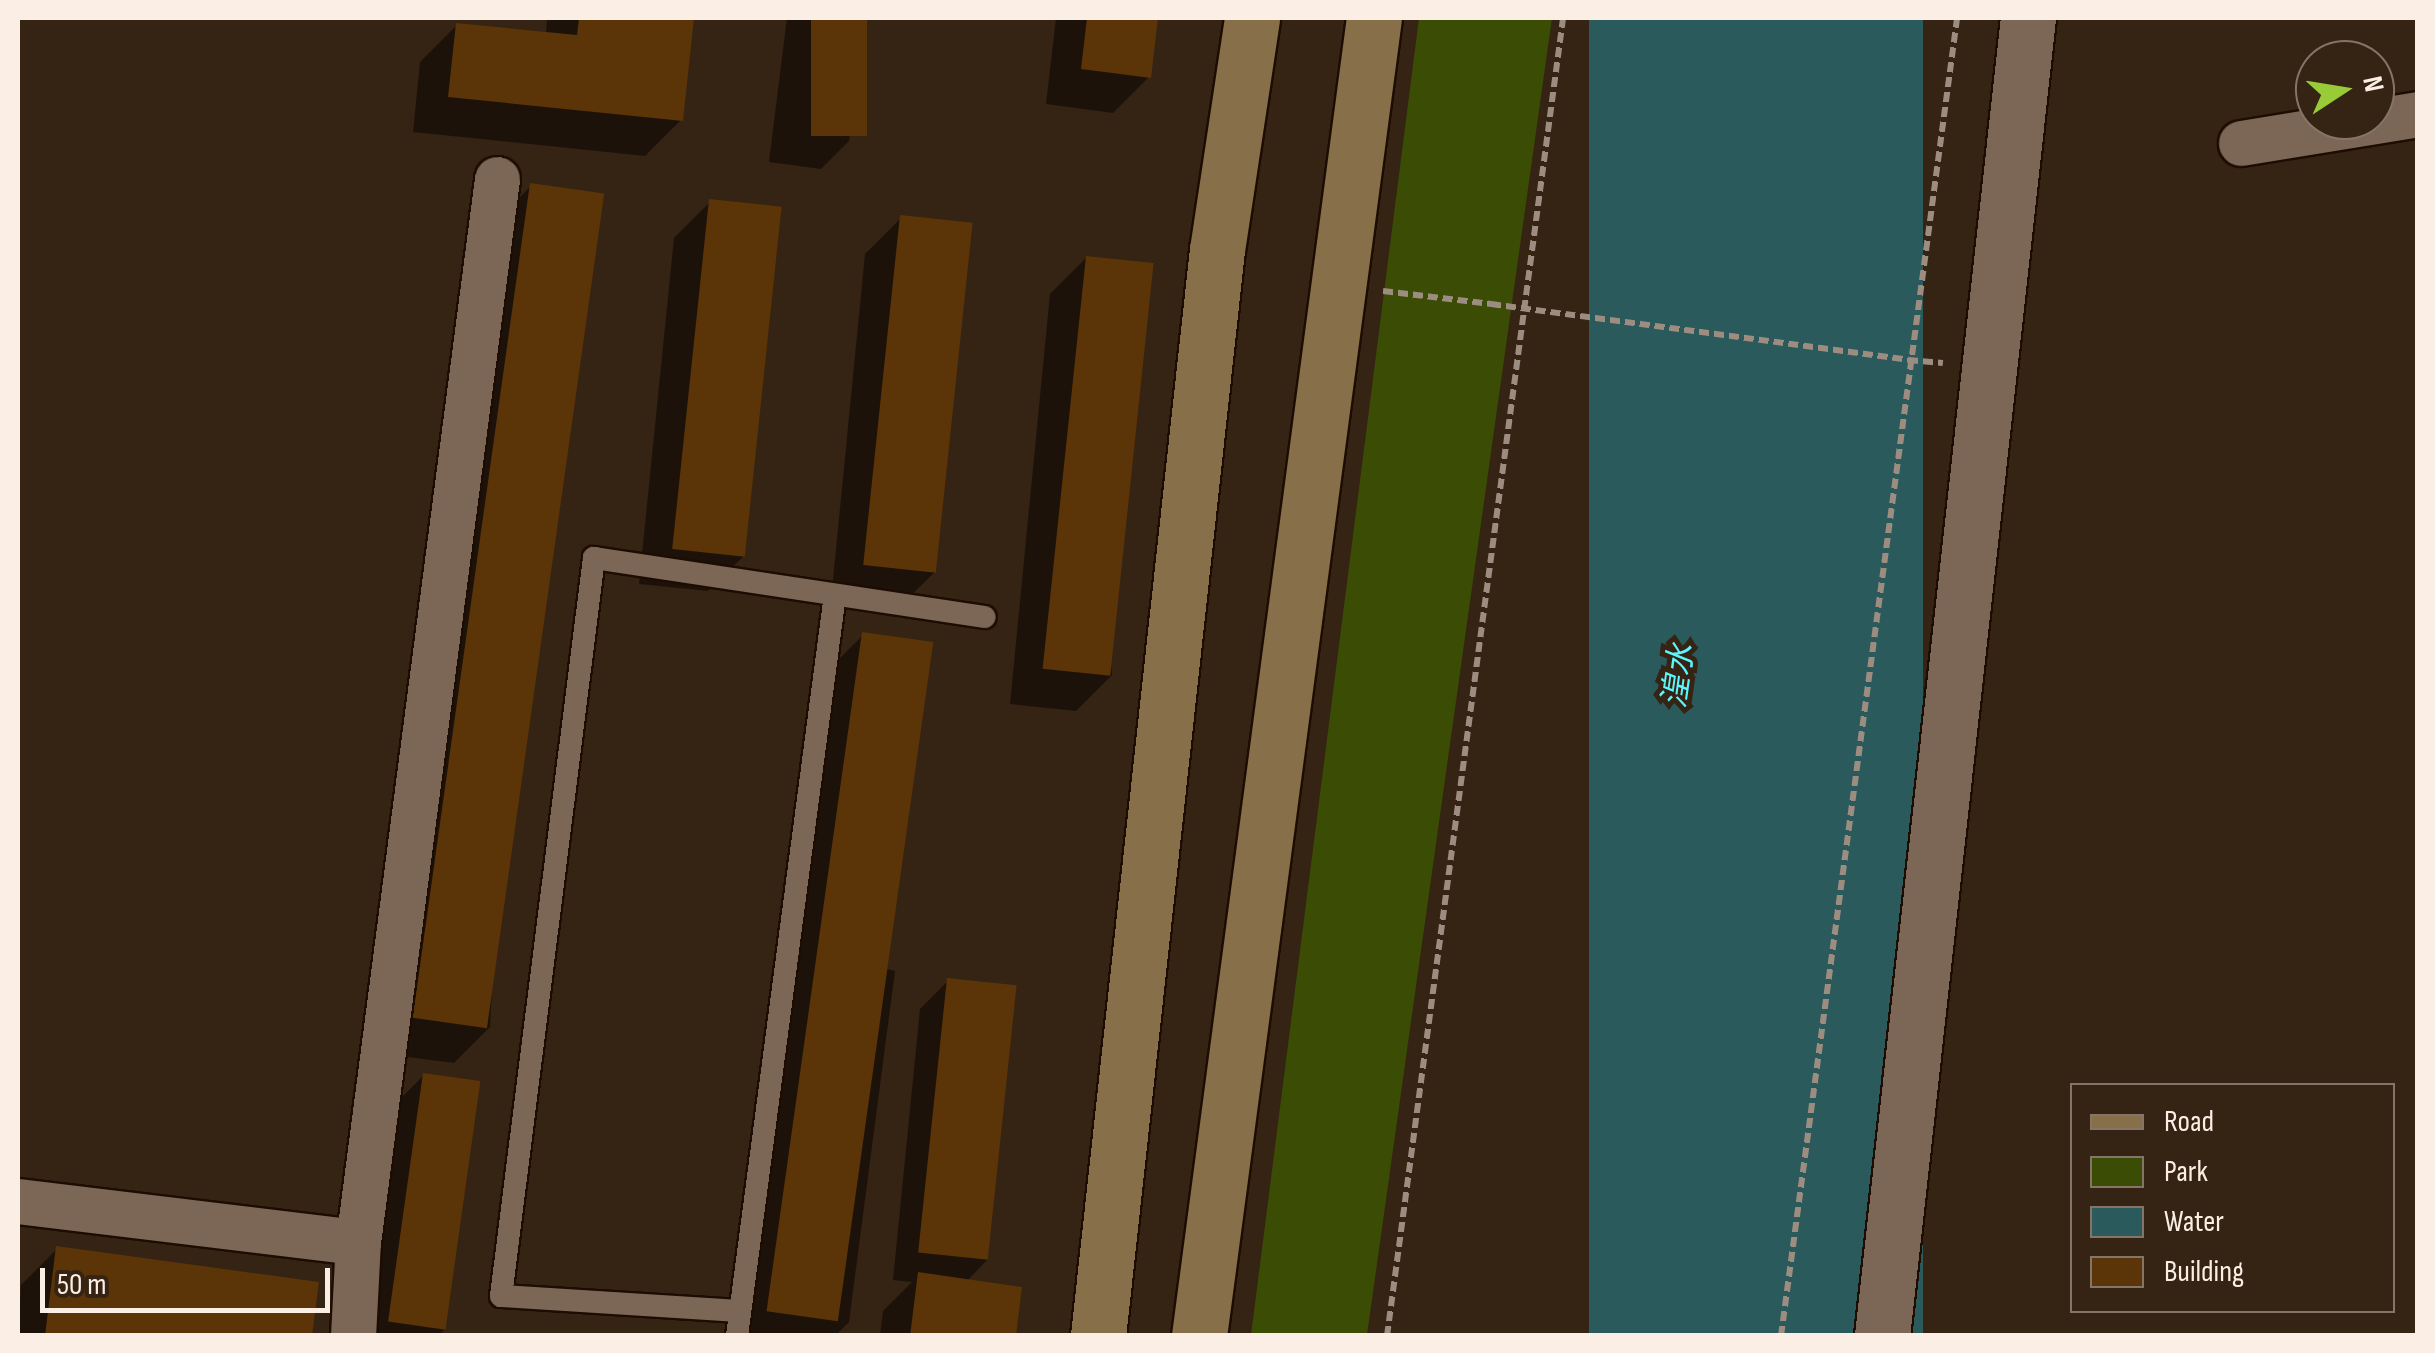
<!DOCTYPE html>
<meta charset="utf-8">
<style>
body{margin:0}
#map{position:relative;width:2435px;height:1353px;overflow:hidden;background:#352314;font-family:"Sofia Sans Condensed","Noto Sans SC",sans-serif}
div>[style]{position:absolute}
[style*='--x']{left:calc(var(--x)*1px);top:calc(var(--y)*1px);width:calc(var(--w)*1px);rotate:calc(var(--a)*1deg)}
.green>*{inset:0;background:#3b4c05}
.water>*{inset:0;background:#2b5a5d;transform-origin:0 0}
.shadow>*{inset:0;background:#0007}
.building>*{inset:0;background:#5b3408;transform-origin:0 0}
.path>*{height:6px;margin-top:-3px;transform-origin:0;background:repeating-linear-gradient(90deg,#9c8d80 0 10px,transparent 0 15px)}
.roads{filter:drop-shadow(2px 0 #1c0c01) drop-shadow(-2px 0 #1c0c01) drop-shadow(0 2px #1c0c01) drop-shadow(0 -2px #1c0c01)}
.service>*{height:22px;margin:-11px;padding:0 11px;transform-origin:11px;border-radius:11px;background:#7c6756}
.minor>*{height:45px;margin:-22.5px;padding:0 22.5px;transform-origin:22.5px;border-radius:22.5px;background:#7c6756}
.tertiary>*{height:55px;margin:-27.5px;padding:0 27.5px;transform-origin:27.5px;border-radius:27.5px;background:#7c6756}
.secondary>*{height:55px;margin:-27.5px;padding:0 27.5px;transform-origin:27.5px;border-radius:27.5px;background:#866f49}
.path-bridge>*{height:6px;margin-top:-3px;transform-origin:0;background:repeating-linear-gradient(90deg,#9c8d80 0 10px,transparent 0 15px)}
span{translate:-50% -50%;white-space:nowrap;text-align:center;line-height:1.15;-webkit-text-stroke:10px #352314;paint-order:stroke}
.water-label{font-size:32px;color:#5cf6fe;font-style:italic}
.frame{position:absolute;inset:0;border:20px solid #fbefe5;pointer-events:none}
.legend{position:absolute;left:2070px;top:1083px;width:325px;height:230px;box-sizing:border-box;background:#352314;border:2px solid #847568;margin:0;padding:12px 18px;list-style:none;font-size:30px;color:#fbefe5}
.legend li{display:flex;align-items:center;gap:20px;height:50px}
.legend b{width:50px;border:2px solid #847568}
.north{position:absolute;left:2295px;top:40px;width:100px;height:100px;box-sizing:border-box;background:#352314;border:2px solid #847568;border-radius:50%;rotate:78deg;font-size:28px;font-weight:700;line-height:40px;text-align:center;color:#fbefe5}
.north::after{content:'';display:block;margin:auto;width:35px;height:45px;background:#98cb37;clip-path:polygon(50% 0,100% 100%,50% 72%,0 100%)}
.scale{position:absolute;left:40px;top:1268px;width:290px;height:45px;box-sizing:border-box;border:5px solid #fbefe5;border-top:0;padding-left:12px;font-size:30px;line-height:35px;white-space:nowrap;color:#fbefe5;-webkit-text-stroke:8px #352314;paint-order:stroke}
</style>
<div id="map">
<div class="green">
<i style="clip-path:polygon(1419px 18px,1552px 18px,1367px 1335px,1251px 1335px)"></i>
</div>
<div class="water">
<i style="left:1589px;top:18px;width:334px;height:1330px"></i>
</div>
<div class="shadow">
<i style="clip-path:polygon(547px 18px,691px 18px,681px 120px,645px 156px,413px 132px,420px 62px,457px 25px,546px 34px)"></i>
<i style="clip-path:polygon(787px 18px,864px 18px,849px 141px,821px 169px,769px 162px)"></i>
<i style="clip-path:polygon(1056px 18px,1156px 18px,1149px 77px,1113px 113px,1046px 104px)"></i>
<i style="clip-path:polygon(531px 186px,490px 1027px,454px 1063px,384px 1054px,495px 222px)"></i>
<i style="clip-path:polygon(710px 202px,745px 555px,708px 591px,639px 584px,674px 238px)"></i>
<i style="clip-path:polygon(901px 218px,936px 571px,899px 607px,831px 600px,865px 254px)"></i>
<i style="clip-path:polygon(1086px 258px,1112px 675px,1076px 711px,1010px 704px,1050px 294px)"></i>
<i style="clip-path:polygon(863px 635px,887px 969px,895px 971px,849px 1322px,835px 1336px,739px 1336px,827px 671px)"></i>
<i style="clip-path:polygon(948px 981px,988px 1259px,966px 1282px,1013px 1336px,880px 1336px,883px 1311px,912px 1282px,893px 1280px,920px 1009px)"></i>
<i style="clip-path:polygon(424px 1075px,445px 1329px,438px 1336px,365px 1336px,396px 1103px)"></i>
<i style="clip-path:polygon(57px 1249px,309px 1336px,18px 1336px,21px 1285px)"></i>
</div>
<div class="building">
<i style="clip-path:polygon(579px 18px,694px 18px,683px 121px,448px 97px,456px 23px,577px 35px)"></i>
<i style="left:811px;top:18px;width:56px;height:118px"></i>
<i style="clip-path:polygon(1087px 18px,1158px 18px,1151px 78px,1081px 69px)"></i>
<i style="left:530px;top:183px;width:75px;height:843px;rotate:8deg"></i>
<i style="left:709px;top:199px;width:73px;height:352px;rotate:6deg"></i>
<i style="left:900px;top:215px;width:73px;height:352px;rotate:6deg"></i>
<i style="left:1086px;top:256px;width:68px;height:415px;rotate:6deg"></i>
<i style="left:862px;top:632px;width:72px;height:686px;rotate:8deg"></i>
<i style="left:947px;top:978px;width:70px;height:276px;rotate:6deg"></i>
<i style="left:423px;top:1073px;width:58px;height:251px;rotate:8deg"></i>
<i style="clip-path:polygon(56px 1246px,319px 1282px,312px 1336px,45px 1336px)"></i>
<i style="clip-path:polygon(918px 1272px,1022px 1287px,1016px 1336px,910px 1336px)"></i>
</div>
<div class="path">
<i style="--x:1383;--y:291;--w:109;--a:6.9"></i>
<i style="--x:1908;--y:360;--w:35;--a:5"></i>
<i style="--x:1387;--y:1336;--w:1330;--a:-82.39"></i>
<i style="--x:1781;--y:1336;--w:1330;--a:-82.39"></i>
</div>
<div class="roads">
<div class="service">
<i style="--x:740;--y:1311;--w:239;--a:-176.4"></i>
<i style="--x:501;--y:1296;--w:744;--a:-82.82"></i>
<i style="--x:594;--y:558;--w:395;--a:8.6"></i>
<i style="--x:737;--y:1336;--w:747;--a:-82.47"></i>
</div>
<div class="minor">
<i style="--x:2241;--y:143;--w:179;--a:-9.3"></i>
<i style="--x:18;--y:1201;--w:342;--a:6.9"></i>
<i style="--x:353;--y:1336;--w:94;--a:-87"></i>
<i style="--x:358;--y:1242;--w:1072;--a:-82.55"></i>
</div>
<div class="tertiary">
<i style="--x:1882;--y:1336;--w:1326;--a:-83.68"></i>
</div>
<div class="secondary">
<i style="--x:1098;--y:1336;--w:1093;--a:-83.75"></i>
<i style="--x:1217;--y:250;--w:235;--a:-81.4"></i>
<i style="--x:1199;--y:1336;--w:1330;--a:-82.44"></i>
</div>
</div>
<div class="path-bridge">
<i style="--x:1491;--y:304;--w:421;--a:7.6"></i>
</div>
<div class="water-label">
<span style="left:1680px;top:676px;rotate:-82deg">湟水</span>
</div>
<div class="frame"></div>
<ul class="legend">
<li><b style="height:12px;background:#866f49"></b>Road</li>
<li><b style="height:28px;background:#3b4c05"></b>Park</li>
<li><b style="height:28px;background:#2b5a5d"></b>Water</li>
<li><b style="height:28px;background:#5b3408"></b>Building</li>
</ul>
<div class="north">N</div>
<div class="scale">50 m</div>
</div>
